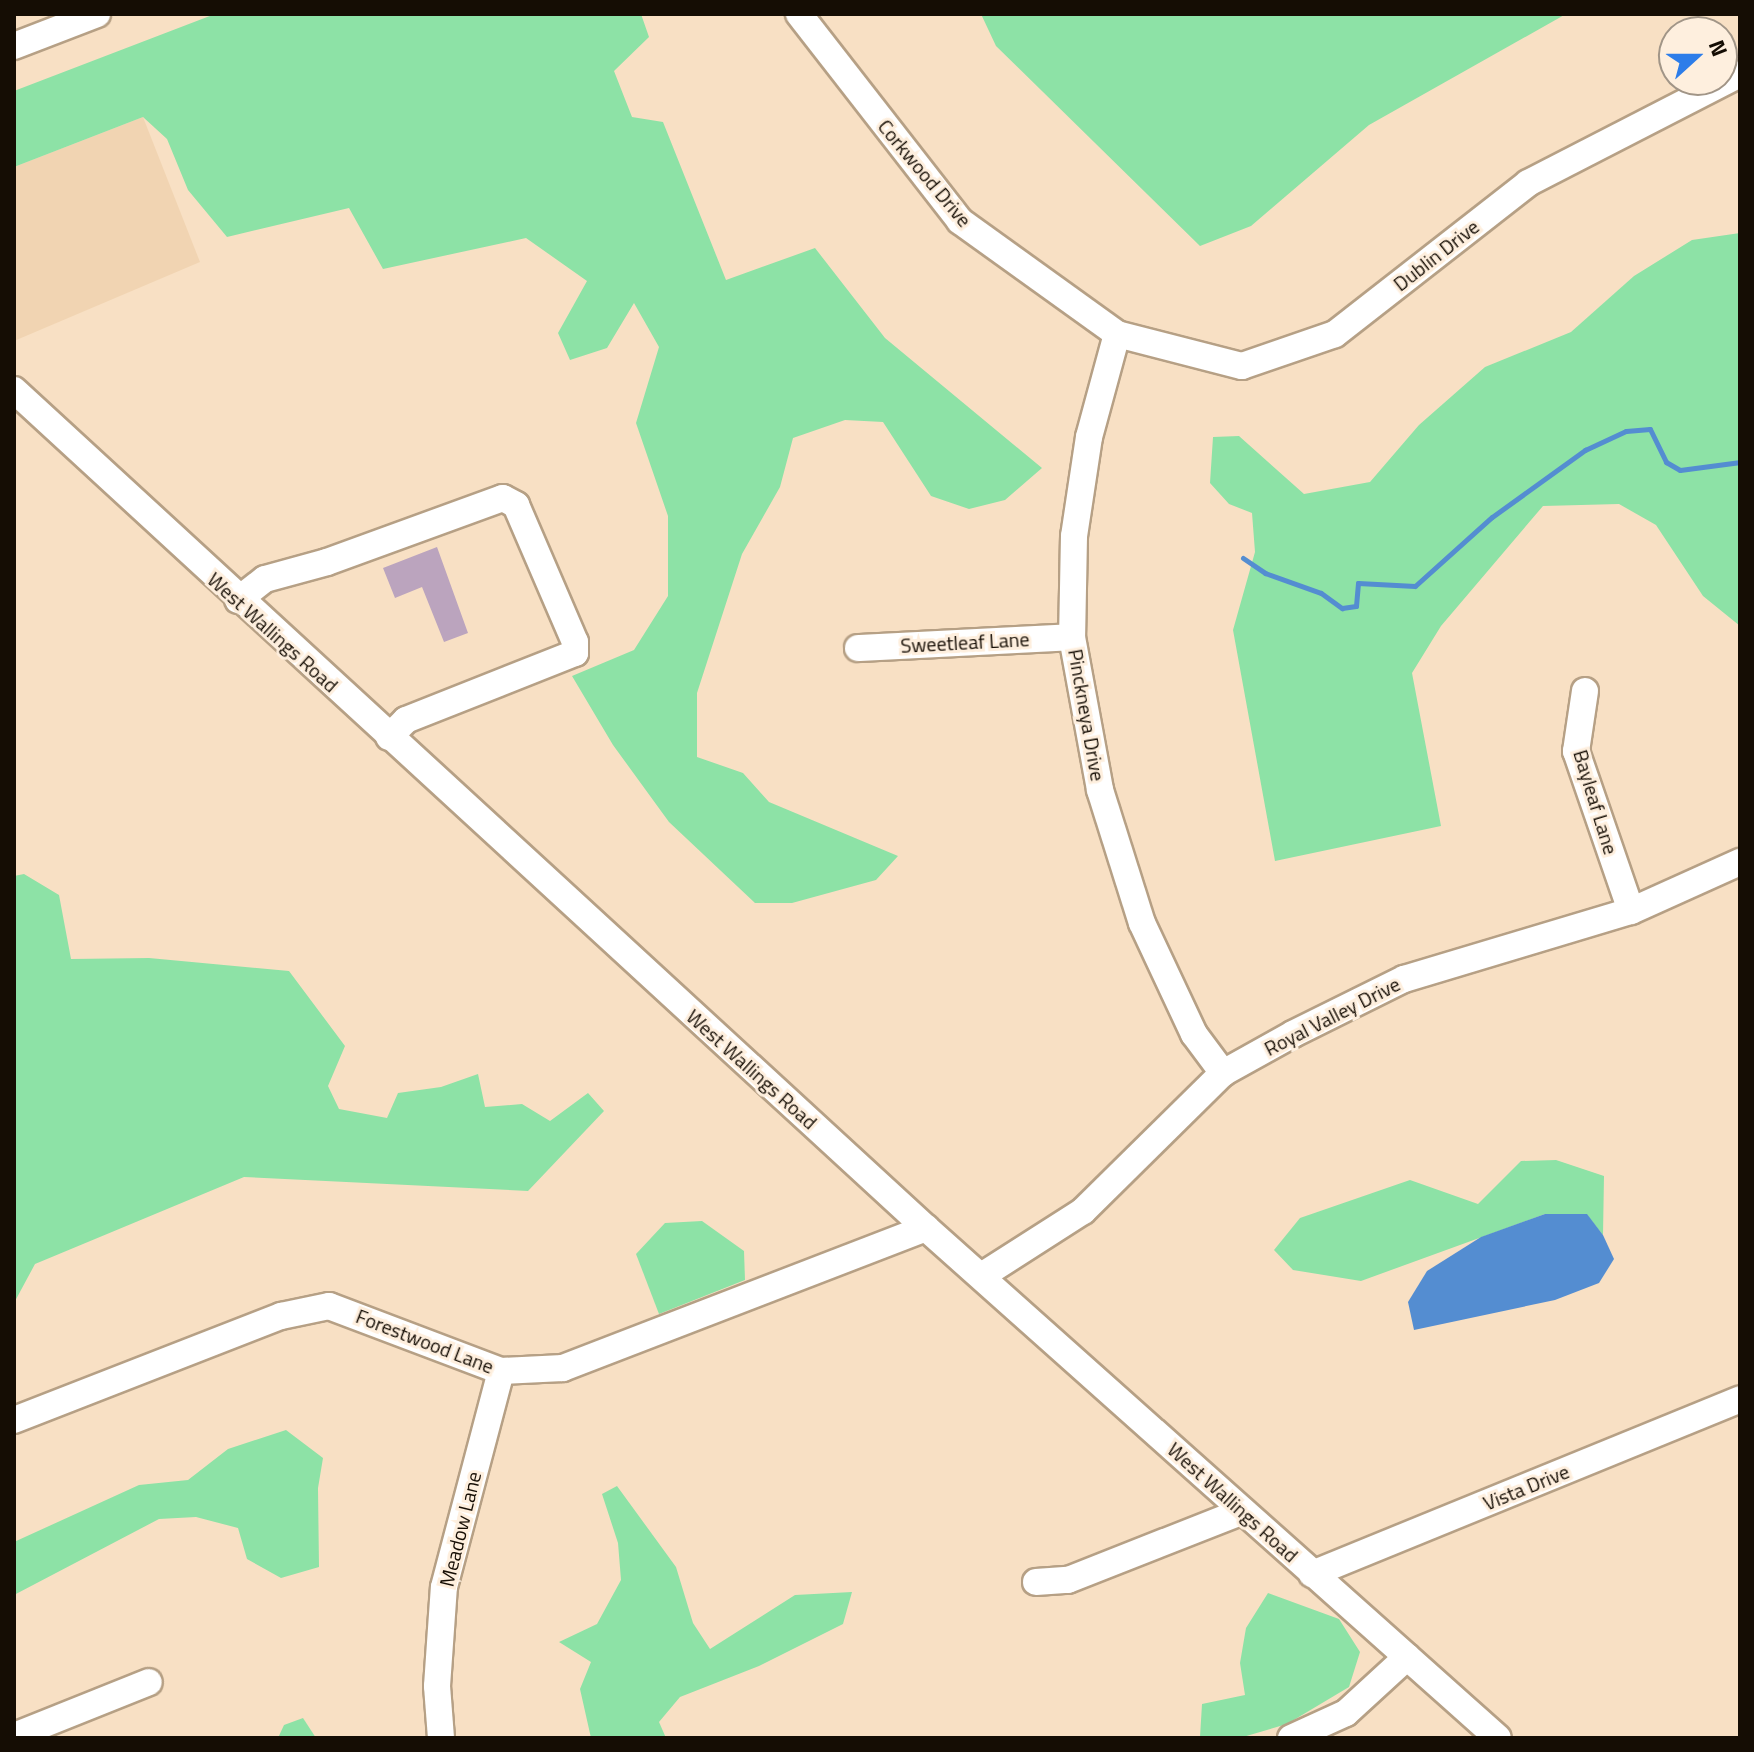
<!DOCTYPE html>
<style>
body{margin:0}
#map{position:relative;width:1754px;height:1752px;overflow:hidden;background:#f8e0c4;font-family:"Titillium Web",sans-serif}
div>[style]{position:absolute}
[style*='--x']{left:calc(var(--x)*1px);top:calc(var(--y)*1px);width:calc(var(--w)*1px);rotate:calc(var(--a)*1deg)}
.built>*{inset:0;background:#f1d4b2}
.green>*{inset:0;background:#8de2a6}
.water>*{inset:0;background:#548dd1}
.stream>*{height:5px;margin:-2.5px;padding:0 2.5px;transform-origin:2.5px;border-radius:2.5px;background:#548dd1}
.building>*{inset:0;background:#bba4be}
.roads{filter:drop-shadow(2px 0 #b6a085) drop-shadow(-2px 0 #b6a085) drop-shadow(0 2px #b6a085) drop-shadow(0 -2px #b6a085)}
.minor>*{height:26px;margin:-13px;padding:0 13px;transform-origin:13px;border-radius:13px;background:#fff}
span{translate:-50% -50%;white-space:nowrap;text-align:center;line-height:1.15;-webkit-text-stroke:6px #feefde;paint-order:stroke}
.street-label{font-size:20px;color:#150d04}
.frame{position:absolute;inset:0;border:16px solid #150d04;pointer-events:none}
.north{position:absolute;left:1658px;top:16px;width:80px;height:80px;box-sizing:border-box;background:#feefde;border:2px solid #a19587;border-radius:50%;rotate:69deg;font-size:22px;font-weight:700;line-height:32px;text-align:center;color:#150d04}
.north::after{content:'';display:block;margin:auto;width:28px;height:36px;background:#2d7de9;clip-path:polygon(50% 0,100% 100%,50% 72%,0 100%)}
</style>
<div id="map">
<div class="built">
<i style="clip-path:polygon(143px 117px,200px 262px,14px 341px,14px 167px)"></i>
</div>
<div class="green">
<i style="clip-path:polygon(215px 14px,641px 14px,649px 37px,614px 71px,632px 117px,663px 122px,726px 280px,815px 248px,885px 338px,1042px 468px,1005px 500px,969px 509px,931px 496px,883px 422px,845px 420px,793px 438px,780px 487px,742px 554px,697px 693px,697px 757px,743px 773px,769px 802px,898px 856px,876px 880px,792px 903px,755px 903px,669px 822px,613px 745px,572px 676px,634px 650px,668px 596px,668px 516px,636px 423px,659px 347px,634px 303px,607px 348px,570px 360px,558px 333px,587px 281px,526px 238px,383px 269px,349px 208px,227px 237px,188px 190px,167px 139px,143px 117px,14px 167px,14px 91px)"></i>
<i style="clip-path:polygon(981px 14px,1566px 14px,1369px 125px,1251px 226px,1200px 246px,996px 46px)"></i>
<i style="clip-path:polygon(1740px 233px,1740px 626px,1703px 596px,1656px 525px,1619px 504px,1543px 506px,1441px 626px,1412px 673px,1441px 826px,1275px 861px,1233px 630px,1255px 552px,1252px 513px,1229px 504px,1210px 483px,1213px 437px,1239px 436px,1304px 494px,1370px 482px,1419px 425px,1485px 367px,1571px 332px,1634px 276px,1692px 240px)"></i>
<i style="clip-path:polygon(24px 874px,59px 895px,71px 959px,149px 958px,289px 971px,345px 1046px,328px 1086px,339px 1109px,387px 1118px,398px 1093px,441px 1087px,478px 1074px,485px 1107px,522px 1104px,550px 1121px,588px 1093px,604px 1111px,528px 1191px,244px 1177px,35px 1264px,14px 1303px,14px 876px)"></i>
<i style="clip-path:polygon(1556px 1160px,1604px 1176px,1603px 1235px,1587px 1215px,1545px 1214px,1361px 1281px,1293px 1270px,1274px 1250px,1300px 1218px,1410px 1180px,1478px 1204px,1521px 1161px)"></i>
<i style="clip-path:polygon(702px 1221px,744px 1251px,745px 1280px,659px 1314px,636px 1254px,665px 1223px)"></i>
<i style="clip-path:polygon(286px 1430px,323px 1458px,318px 1488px,319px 1567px,281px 1578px,247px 1559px,238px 1528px,196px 1517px,159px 1519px,14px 1595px,14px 1542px,139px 1485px,188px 1480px,228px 1449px)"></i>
<i style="clip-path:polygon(617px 1486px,676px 1567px,693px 1623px,710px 1649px,795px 1595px,852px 1592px,843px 1624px,759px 1666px,680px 1697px,659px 1722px,666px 1738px,591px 1738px,580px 1689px,591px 1662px,559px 1642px,597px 1624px,621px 1580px,618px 1543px,602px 1494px)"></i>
<i style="clip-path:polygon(1268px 1593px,1339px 1619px,1360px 1652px,1349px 1687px,1287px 1724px,1243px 1737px,1200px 1737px,1202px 1704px,1245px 1695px,1240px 1663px,1246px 1628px)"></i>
<i style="clip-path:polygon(303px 1718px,316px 1738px,278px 1738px,284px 1725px)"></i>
</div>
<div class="water">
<i style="clip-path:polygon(1545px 1214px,1587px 1214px,1603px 1235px,1614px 1259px,1599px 1283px,1555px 1300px,1414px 1330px,1408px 1302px,1427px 1271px,1481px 1237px)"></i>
</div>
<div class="stream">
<i style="--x:1243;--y:558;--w:27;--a:34"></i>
<i style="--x:1265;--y:573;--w:59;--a:19.7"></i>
<i style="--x:1321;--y:593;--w:26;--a:36"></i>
<i style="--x:1342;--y:608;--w:14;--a:-8"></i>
<i style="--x:1356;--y:606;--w:23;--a:-85"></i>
<i style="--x:1358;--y:583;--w:57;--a:3"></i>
<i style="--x:1415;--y:586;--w:103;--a:-41.9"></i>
<i style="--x:1492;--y:517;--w:115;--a:-35.8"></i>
<i style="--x:1585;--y:450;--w:45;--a:-24.9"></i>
<i style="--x:1626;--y:431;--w:24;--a:-5"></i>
<i style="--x:1650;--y:429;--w:37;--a:64"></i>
<i style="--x:1666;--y:462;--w:16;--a:30"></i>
<i style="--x:1680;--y:470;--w:61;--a:-7.6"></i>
</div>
<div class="building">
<i style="clip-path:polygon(437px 547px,468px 633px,444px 642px,422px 587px,395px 598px,383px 568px)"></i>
</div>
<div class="roads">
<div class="minor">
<i style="--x:799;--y:14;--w:262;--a:52.1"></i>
<i style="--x:960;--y:221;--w:193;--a:35.7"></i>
<i style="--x:1117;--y:334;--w:129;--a:14.4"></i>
<i style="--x:1242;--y:366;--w:98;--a:-19"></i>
<i style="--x:1335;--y:334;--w:245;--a:-38"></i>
<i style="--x:1528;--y:183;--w:238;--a:-27.2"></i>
<i style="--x:14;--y:46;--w:89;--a:-21.1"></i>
<i style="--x:1117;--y:334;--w:107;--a:105.2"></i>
<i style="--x:1089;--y:437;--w:100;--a:98.6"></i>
<i style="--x:1074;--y:536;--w:101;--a:91.1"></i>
<i style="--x:1072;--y:637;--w:156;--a:79.6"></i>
<i style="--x:1100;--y:790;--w:139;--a:72.5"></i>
<i style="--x:1142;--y:923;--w:123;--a:64.9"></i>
<i style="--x:1194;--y:1034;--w:49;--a:53.4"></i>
<i style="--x:14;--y:390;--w:1239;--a:42.58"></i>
<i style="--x:926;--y:1228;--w:766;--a:41.72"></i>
<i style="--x:238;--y:600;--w:34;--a:-38"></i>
<i style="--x:265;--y:579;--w:64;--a:-15.3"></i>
<i style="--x:327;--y:562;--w:187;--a:-20"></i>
<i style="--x:503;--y:498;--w:15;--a:28"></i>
<i style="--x:516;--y:505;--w:149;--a:66.7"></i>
<i style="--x:575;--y:642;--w:11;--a:90"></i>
<i style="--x:575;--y:653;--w:182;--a:158.4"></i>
<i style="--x:406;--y:720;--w:24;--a:135"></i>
<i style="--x:858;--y:648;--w:214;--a:-2.9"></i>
<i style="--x:1585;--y:691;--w:61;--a:98.5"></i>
<i style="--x:1576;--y:751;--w:169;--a:71"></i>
<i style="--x:983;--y:1275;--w:119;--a:-32.6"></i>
<i style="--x:1083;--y:1211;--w:197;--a:-44.6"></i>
<i style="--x:1223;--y:1073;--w:80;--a:-29.1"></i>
<i style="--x:1293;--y:1034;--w:124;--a:-26.4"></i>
<i style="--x:1404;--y:979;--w:237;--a:-16.7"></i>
<i style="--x:1631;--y:911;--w:120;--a:-24.2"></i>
<i style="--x:14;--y:1420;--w:287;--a:-21.3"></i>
<i style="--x:281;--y:1316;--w:49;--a:-11.8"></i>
<i style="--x:329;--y:1306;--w:184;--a:20.7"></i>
<i style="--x:501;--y:1371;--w:62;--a:-2.8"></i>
<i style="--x:563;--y:1368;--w:389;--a:-21.1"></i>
<i style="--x:1312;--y:1574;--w:462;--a:-22.2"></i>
<i style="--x:1036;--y:1582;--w:32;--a:-4"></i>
<i style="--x:1068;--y:1580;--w:188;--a:-21.5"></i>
<i style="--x:14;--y:1736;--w:145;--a:-21.8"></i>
<i style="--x:441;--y:1738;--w:52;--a:-94.4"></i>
<i style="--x:437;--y:1686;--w:99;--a:-86"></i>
<i style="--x:444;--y:1587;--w:223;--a:-75.2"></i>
<i style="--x:1291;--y:1738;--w:60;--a:-24.4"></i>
<i style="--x:1346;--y:1713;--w:83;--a:-42.6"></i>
</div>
</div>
<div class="street-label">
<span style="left:925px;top:173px;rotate:50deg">Corkwood Drive</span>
<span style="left:1436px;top:255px;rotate:-38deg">Dublin Drive</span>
<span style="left:273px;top:632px;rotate:42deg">West Wallings Road</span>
<span style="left:965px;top:642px;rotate:-3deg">Sweetleaf Lane</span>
<span style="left:1087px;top:715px;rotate:80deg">Pinckneya Drive</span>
<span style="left:1596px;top:802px;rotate:73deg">Bayleaf Lane</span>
<span style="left:1332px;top:1016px;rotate:-27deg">Royal Valley Drive</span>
<span style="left:752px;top:1069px;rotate:42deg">West Wallings Road</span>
<span style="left:425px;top:1341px;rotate:21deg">Forestwood Lane</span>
<span style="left:1526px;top:1487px;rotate:-22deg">Vista Drive</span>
<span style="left:1233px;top:1502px;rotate:42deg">West Wallings Road</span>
<span style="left:460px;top:1529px;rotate:-76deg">Meadow Lane</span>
</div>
<div class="frame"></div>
<div class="north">N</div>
</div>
